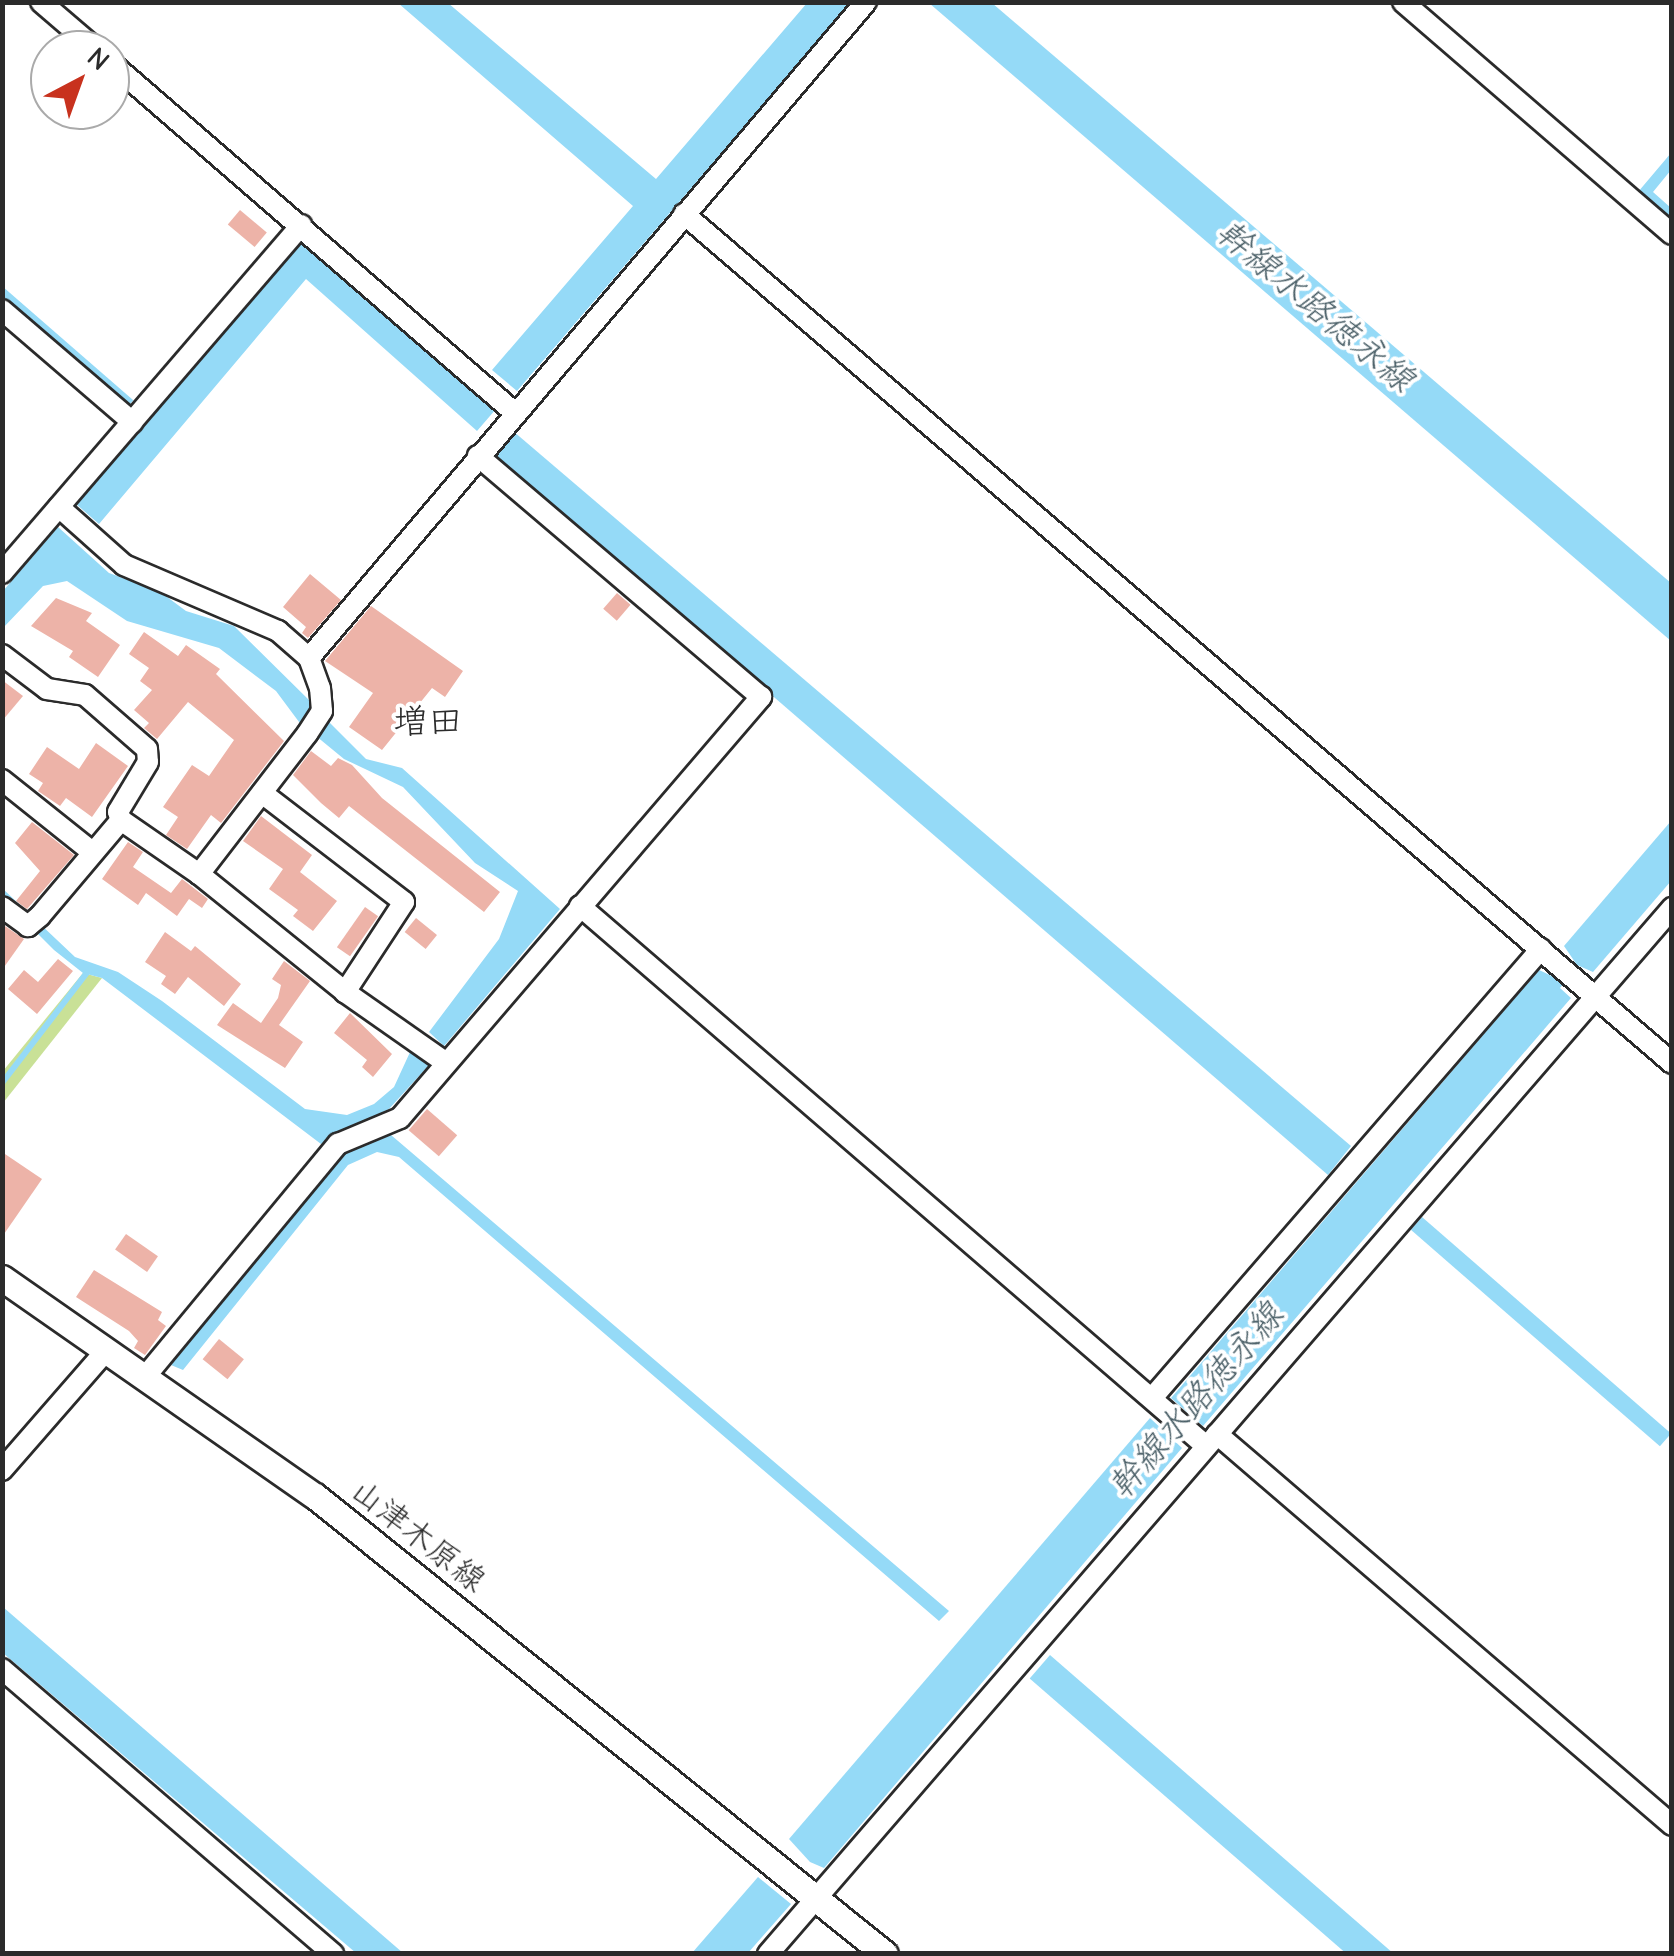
<!DOCTYPE html>
<meta charset="utf-8">
<style>
body{margin:0}
#map{position:relative;width:1674px;height:1956px;overflow:hidden;background:#fff;font-family:"Comic Neue","Klee One",sans-serif}
div>[style]{position:absolute}
[style*='--x']{left:calc(var(--x)*1px);top:calc(var(--y)*1px);width:calc(var(--w)*1px);rotate:calc(var(--a)*1deg)}
.green>*{inset:0;background:#c9e197}
.water>*{inset:0;background:#95daf7;transform-origin:0 0}
.stream>*{height:6px;margin:-3px;padding:0 3px;transform-origin:3px;border-radius:3px;background:#95daf7}
.building>*{inset:0;background:#edb3a8;transform-origin:0 0}
.roads{filter:drop-shadow(2px 0 #2b2b2b) drop-shadow(-2px 0 #2b2b2b) drop-shadow(0 2px #2b2b2b) drop-shadow(0 -2px #2b2b2b)}
.minor>*{height:20px;margin:-10px;padding:0 10px;transform-origin:10px;border-radius:10px;background:#fff}
.tertiary>*{height:25px;margin:-12.5px;padding:0 12.5px;transform-origin:12.5px;border-radius:12.5px;background:#fff}
span{translate:-50% -50%;white-space:nowrap;text-align:center;line-height:1.15;-webkit-text-stroke:8px #fff;paint-order:stroke}
.street-label{font-size:32px;color:#2b2b2b}
.water-label{font-size:35px;color:#4b6068;font-style:italic}
.neighbourhood-label{font-size:35px;color:#2b2b2b}
.frame{position:absolute;inset:0;border:5px solid #2b2b2b;pointer-events:none}
.north{position:absolute;left:30px;top:30px;width:100px;height:100px;box-sizing:border-box;background:#fff;border:2px solid #aaa;border-radius:50%;rotate:41deg;font-size:28px;font-weight:700;line-height:40px;text-align:center;color:#2b2b2b}
.north::after{content:'';display:block;margin:auto;width:35px;height:45px;background:#c8321e;clip-path:polygon(50% 0,100% 100%,50% 72%,0 100%)}
</style>
<div id="map">
<div class="green">
<i style="clip-path:polygon(83px 973px,102px 978px,3px 1103px,3px 1071px)"></i>
</div>
<div class="water">
<i style="clip-path:polygon(398px 3px,448px 3px,656px 179px,807px 3px,850px 3px,517px 391px,492px 370px,633px 206px)"></i>
<i style="clip-path:polygon(929px 3px,992px 3px,1671px 583px,1671px 641px)"></i>
<i style="clip-path:polygon(1671px 153px,1671px 170px,1653px 192px,1671px 208px,1671px 221px,1638px 192px)"></i>
<i style="clip-path:polygon(301px 236px,496px 409px,477px 431px,306px 279px,99px 524px,76px 504px)"></i>
<i style="left:2px;top:286px;width:174px;height:11px;rotate:41deg"></i>
<i style="clip-path:polygon(513px 431px,1351px 1146px,1328px 1175px,492px 454px)"></i>
<i style="clip-path:polygon(58px 527px,109px 573px,159px 591px,186px 611px,234px 626px,312px 703px,311px 717px,302px 726px,276px 691px,219px 648px,127px 621px,67px 581px,43px 586px,3px 628px,3px 591px)"></i>
<i style="clip-path:polygon(325px 718px,366px 759px,402px 768px,560px 909px,444px 1046px,429px 1032px,499px 939px,518px 891px,475px 863px,403px 787px,344px 759px,316px 736px)"></i>
<i style="clip-path:polygon(1671px 821px,1671px 881px,1593px 972px,1577px 965px,1564px 946px)"></i>
<i style="clip-path:polygon(2px 888px,75px 957px,118px 972px,162px 1001px,305px 1109px,347px 1115px,374px 1104px,394px 1087px,411px 1050px,429px 1065px,389px 1109px,321px 1144px,102px 978px,83px 973px,54px 950px,3px 899px)"></i>
<i style="clip-path:polygon(1539px 970px,1565px 982px,1560px 988px,1571px 998px,1203px 1426px,1171px 1398px)"></i>
<i style="clip-path:polygon(391px 1135px,949px 1611px,939px 1621px,399px 1157px,377px 1152px,348px 1165px,183px 1370px,171px 1365px,339px 1156px)"></i>
<i style="left:1422px;top:1217px;width:330px;height:17px;rotate:41deg"></i>
<i style="clip-path:polygon(1150px 1418px,1182px 1448px,824px 1868px,810px 1862px,789px 1839px)"></i>
<i style="clip-path:polygon(2px 1607px,3px 1607px,403px 1953px,356px 1953px,3px 1653px)"></i>
<i style="left:1050px;top:1655px;width:457px;height:31px;rotate:41deg"></i>
<i style="clip-path:polygon(758px 1877px,791px 1904px,748px 1953px,692px 1953px)"></i>
</div>
<div class="stream">
<i style="--x:2;--y:1083;--w:143;--a:-52.4"></i>
</div>
<div class="building">
<i style="left:240px;top:210px;width:35px;height:19px;rotate:40deg"></i>
<i style="clip-path:polygon(310px 574px,341px 600px,308px 638px,302px 633px,306px 627px,283px 607px)"></i>
<i style="left:617px;top:593px;width:18px;height:21px;rotate:41deg"></i>
<i style="clip-path:polygon(56px 598px,92px 613px,86px 621px,120px 645px,98px 677px,69px 657px,73px 651px,31px 626px)"></i>
<i style="clip-path:polygon(371px 606px,463px 671px,445px 697px,432px 688px,382px 750px,349px 727px,373px 693px,325px 661px)"></i>
<i style="clip-path:polygon(144px 632px,178px 656px,186px 645px,220px 669px,216px 674px,284px 741px,221px 823px,211px 815px,187px 849px,166px 835px,178px 817px,163px 807px,192px 765px,209px 776px,234px 740px,188px 702px,157px 739px,144px 728px,149px 723px,134px 710px,152px 690px,140px 681px,149px 668px,129px 654px)"></i>
<i style="clip-path:polygon(2px 680px,23px 696px,2px 721px)"></i>
<i style="clip-path:polygon(96px 743px,128px 766px,92px 817px,66px 798px,60px 806px,38px 791px,43px 783px,29px 774px,47px 747px,79px 769px)"></i>
<i style="clip-path:polygon(311px 751px,331px 766px,338px 758px,352px 765px,382px 798px,500px 892px,484px 912px,349px 806px,339px 818px,321px 803px,293px 775px)"></i>
<i style="clip-path:polygon(261px 816px,312px 855px,300px 872px,337px 901px,313px 931px,293px 916px,298px 910px,269px 889px,283px 869px,243px 841px)"></i>
<i style="clip-path:polygon(32px 822px,74px 855px,27px 909px,16px 901px,40px 871px,15px 843px)"></i>
<i style="clip-path:polygon(128px 842px,143px 852px,133px 867px,171px 893px,182px 879px,208px 899px,202px 908px,189px 899px,177px 916px,146px 893px,138px 905px,102px 879px)"></i>
<i style="left:365px;top:907px;width:16px;height:49px;rotate:35deg"></i>
<i style="left:416px;top:918px;width:27px;height:18px;rotate:39deg"></i>
<i style="clip-path:polygon(2px 924px,24px 939px,2px 970px)"></i>
<i style="clip-path:polygon(165px 932px,191px 951px,195px 946px,241px 984px,224px 1006px,188px 977px,175px 994px,161px 984px,166px 976px,145px 962px)"></i>
<i style="clip-path:polygon(58px 959px,73px 971px,37px 1014px,8px 989px,24px 970px,38px 982px)"></i>
<i style="clip-path:polygon(284px 961px,310px 981px,279px 1025px,303px 1042px,285px 1068px,217px 1025px,233px 1003px,261px 1023px,278px 998px,281px 985px,272px 979px)"></i>
<i style="clip-path:polygon(350px 1013px,392px 1054px,373px 1077px,362px 1067px,367px 1060px,334px 1033px)"></i>
<i style="left:427px;top:1109px;width:40px;height:28px;rotate:41deg"></i>
<i style="clip-path:polygon(2px 1152px,42px 1179px,2px 1237px)"></i>
<i style="left:126px;top:1234px;width:39px;height:19px;rotate:35deg"></i>
<i style="clip-path:polygon(94px 1270px,162px 1312px,158px 1320px,166px 1326px,145px 1355px,134px 1348px,138px 1341px,129px 1331px,76px 1297px)"></i>
<i style="left:219px;top:1339px;width:32px;height:26px;rotate:39deg"></i>
</div>
<div class="roads">
<div class="minor">
<i style="--x:41;--y:2;--w:74;--a:40.6"></i>
<i style="--x:1403;--y:2;--w:355;--a:40.8"></i>
<i style="--x:110;--y:62;--w:536;--a:40.91"></i>
<i style="--x:684;--y:214;--w:1303;--a:40.67"></i>
<i style="--x:2;--y:310;--w:172;--a:40.7"></i>
<i style="--x:59;--y:507;--w:87;--a:41.7"></i>
<i style="--x:124;--y:565;--w:168;--a:23.2"></i>
<i style="--x:278;--y:631;--w:41;--a:41.1"></i>
<i style="--x:309;--y:658;--w:32;--a:70"></i>
<i style="--x:320;--y:688;--w:23;--a:85"></i>
<i style="--x:322;--y:711;--w:27;--a:123"></i>
<i style="--x:307;--y:734;--w:177;--a:127.6"></i>
<i style="--x:199;--y:874;--w:95;--a:-145.3"></i>
<i style="--x:2;--y:573;--w:459;--a:-49.3"></i>
<i style="--x:2;--y:655;--w:56;--a:37.1"></i>
<i style="--x:47;--y:689;--w:38;--a:9"></i>
<i style="--x:85;--y:695;--w:82;--a:41.1"></i>
<i style="--x:147;--y:749;--w:13;--a:86"></i>
<i style="--x:148;--y:762;--w:58;--a:121"></i>
<i style="--x:118;--y:812;--w:9;--a:69"></i>
<i style="--x:121;--y:820;--w:126;--a:130.2"></i>
<i style="--x:40;--y:916;--w:16;--a:140"></i>
<i style="--x:28;--y:926;--w:32;--a:-144"></i>
<i style="--x:309;--y:658;--w:861;--a:-49.67"></i>
<i style="--x:2;--y:780;--w:114;--a:38.6"></i>
<i style="--x:262;--y:793;--w:179;--a:37.5"></i>
<i style="--x:404;--y:902;--w:108;--a:123.2"></i>
<i style="--x:199;--y:874;--w:188;--a:38.9"></i>
<i style="--x:345;--y:992;--w:122;--a:35"></i>
<i style="--x:580;--y:906;--w:827;--a:40.78"></i>
<i style="--x:145;--y:1377;--w:303;--a:-50.4"></i>
<i style="--x:338;--y:1144;--w:67;--a:-22.8"></i>
<i style="--x:400;--y:1118;--w:555;--a:-49.39"></i>
<i style="--x:761;--y:697;--w:372;--a:-139.6"></i>
<i style="--x:1152;--y:1398;--w:594;--a:-49.1"></i>
<i style="--x:1217;--y:1434;--w:600;--a:40.67"></i>
<i style="--x:2;--y:1470;--w:157;--a:-48.9"></i>
<i style="--x:2;--y:1669;--w:437;--a:40.7"></i>
<i style="--x:768;--y:1954;--w:1383;--a:-49.16"></i>
</div>
<div class="tertiary">
<i style="--x:2;--y:1278;--w:381;--a:34.9"></i>
<i style="--x:315;--y:1496;--w:731;--a:38.78"></i>
</div>
</div>
<div class="street-label">
<span style="left:418px;top:1536px;rotate:38deg">山津木原線</span>
</div>
<div class="water-label">
<span style="left:1315px;top:306px;rotate:40deg">幹線水路徳永線</span>
<span style="left:1196px;top:1401px;rotate:-49deg">幹線水路徳永線</span>
</div>
<div class="neighbourhood-label">
<span style="left:428px;top:722px">増田</span>
</div>
<div class="frame"></div>
<div class="north">N</div>
</div>
